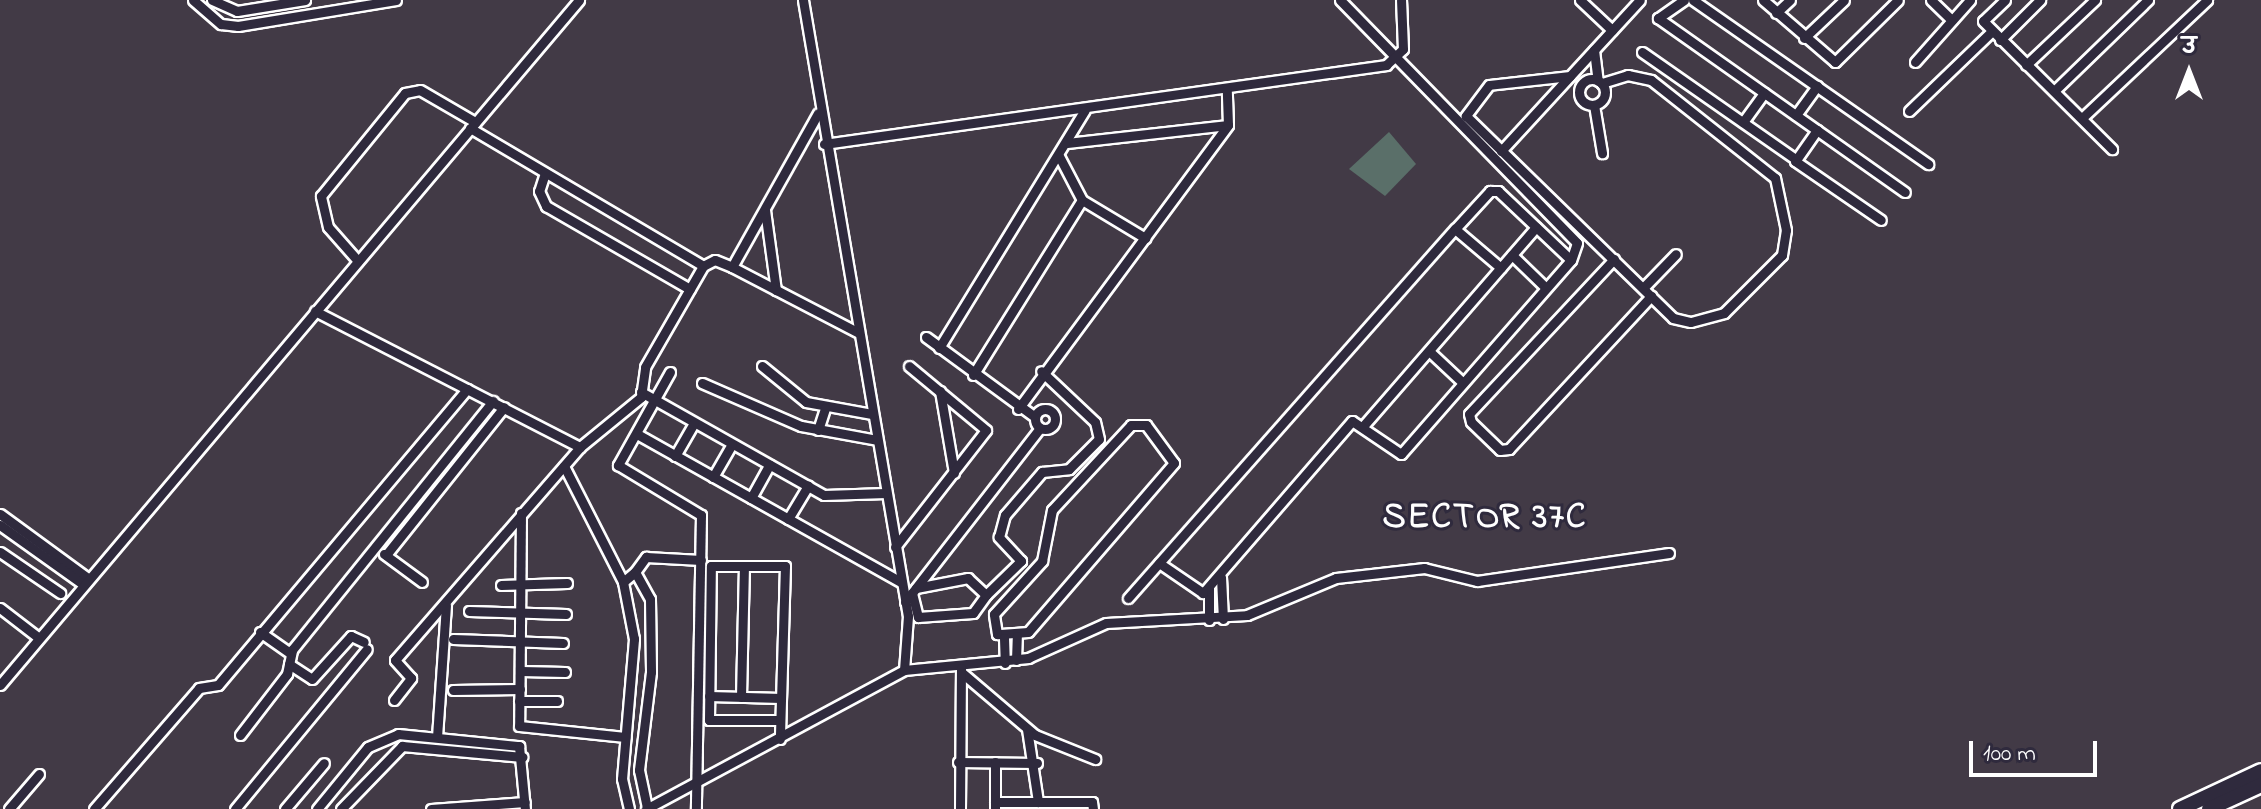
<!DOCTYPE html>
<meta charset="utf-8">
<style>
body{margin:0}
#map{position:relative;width:2261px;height:809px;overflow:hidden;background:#423a46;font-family:"Indie Flower","Playpen Sans Deva",sans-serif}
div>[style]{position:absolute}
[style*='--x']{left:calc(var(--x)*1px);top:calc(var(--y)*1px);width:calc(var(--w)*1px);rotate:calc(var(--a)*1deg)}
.green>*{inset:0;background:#5a6f69}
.roads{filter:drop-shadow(2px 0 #fff) drop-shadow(-2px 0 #fff) drop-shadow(0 2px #fff) drop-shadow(0 -2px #fff)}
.minor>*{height:9px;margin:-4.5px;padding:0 4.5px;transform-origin:4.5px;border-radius:4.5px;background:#2f2a3d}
.minor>.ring{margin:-4.5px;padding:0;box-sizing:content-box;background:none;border:9px solid #2f2a3d;border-radius:50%}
.highway>*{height:14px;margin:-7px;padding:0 7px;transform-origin:7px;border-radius:7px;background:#2f2a3d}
span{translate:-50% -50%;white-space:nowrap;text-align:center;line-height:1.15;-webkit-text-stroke:6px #2f2a3d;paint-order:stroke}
.district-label{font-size:36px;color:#fff;font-weight:700;letter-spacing:2px}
.north{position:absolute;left:2149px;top:32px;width:80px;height:80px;-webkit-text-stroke:6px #2f2a3d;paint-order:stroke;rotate:0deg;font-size:22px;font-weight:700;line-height:32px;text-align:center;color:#fff}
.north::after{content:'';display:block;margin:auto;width:28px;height:36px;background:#fff;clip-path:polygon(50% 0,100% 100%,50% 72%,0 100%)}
.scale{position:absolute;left:1969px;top:741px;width:128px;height:36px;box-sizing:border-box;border:4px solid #fff;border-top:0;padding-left:10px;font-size:24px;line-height:28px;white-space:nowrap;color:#fff;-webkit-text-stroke:6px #2f2a3d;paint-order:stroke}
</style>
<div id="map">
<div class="green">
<i style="clip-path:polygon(1389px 132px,1416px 164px,1385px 196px,1349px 169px)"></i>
</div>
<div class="roads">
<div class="minor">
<i style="--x:193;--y:0;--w:37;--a:41"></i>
<i style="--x:221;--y:24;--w:17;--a:7"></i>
<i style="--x:238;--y:26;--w:160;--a:-9.3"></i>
<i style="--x:212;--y:0;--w:27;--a:24"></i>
<i style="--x:237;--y:11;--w:69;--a:-9.2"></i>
<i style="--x:803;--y:0;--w:625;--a:80.33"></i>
<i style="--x:908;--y:616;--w:54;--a:94.2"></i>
<i style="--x:1340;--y:0;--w:339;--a:45.7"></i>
<i style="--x:1577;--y:243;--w:18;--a:109"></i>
<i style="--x:1580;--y:0;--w:44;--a:43.2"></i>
<i style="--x:1684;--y:0;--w:32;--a:145"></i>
<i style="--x:1658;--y:18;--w:302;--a:35.2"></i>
<i style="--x:1693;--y:0;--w:287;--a:34.9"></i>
<i style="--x:1763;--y:0;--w:95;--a:40.7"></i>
<i style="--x:1835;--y:62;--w:88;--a:-44.5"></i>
<i style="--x:1931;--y:0;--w:29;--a:44"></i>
<i style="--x:2005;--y:0;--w:30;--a:136"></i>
<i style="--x:1983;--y:21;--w:182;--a:44.8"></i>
<i style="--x:1776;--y:13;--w:19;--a:-43"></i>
<i style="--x:1804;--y:38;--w:55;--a:-43.5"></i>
<i style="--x:2000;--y:40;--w:57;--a:-45"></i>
<i style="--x:1594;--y:50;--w:31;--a:83"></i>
<i style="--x:1642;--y:52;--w:185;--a:34.9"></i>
<i style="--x:1915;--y:62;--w:83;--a:-48.4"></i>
<i style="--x:2026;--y:65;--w:95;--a:-43.3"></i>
<i style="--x:1570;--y:76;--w:81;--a:173.7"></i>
<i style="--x:1489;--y:85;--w:39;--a:127"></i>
<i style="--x:1466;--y:116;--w:289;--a:44.3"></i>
<i style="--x:1673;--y:318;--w:18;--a:13"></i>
<i style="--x:1691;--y:322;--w:34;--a:-15"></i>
<i style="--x:1724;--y:313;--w:82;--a:-45"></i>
<i style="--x:1782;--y:255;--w:25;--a:-81"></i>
<i style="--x:1786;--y:230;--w:53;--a:-101.9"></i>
<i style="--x:1775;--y:178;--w:158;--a:-141.7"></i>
<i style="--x:1651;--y:80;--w:24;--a:-168"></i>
<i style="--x:1628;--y:75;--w:28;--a:163"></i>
<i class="ring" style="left:1579px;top:79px;width:17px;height:17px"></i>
<i style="--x:2054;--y:91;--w:131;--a:-44.1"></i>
<i style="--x:1594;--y:105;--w:49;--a:80.5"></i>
<i style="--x:1909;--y:111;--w:115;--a:-43.9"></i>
<i style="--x:1796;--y:115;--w:36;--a:-54"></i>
<i style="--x:2082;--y:118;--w:172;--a:-43.3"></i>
<i style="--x:1743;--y:122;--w:36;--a:-54"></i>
<i style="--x:470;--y:128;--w:271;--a:30.6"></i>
<i style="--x:1817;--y:130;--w:38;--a:125"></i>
<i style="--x:1795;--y:161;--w:104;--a:34.5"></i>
<i style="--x:1067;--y:143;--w:162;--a:-6.4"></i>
<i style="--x:824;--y:144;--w:568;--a:-8"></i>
<i style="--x:1386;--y:65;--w:23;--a:-43"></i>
<i style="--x:1403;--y:49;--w:49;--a:-92.3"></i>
<i style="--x:1501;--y:151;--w:205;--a:-47.4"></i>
<i style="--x:1059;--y:156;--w:50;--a:62.4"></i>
<i style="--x:1082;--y:200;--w:74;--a:31.1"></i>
<i style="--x:545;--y:173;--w:19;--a:108"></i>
<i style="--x:539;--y:191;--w:17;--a:65"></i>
<i style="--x:546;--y:206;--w:166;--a:30"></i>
<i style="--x:765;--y:210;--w:81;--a:82.2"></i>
<i style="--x:1455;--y:229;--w:60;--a:40.3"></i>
<i style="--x:1512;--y:255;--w:47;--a:44.1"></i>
<i style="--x:1614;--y:259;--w:212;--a:133.1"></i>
<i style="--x:1469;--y:414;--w:8;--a:76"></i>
<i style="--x:1471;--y:422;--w:40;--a:44"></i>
<i style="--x:1500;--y:450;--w:9;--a:-6"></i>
<i style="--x:1509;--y:449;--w:209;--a:-47.1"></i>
<i style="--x:358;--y:261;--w:45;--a:-131.4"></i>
<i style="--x:328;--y:227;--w:32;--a:-103"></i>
<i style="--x:321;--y:196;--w:133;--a:-50.8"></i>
<i style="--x:405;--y:93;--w:15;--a:-11"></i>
<i style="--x:420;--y:90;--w:64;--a:30.2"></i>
<i style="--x:732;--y:267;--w:141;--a:27.5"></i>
<i style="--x:1643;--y:288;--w:47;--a:-45.9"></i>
<i style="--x:315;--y:311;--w:298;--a:27.2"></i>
<i style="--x:926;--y:337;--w:135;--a:36.3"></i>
<i style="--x:939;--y:348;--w:279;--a:-58.5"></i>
<i style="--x:1429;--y:351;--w:45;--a:43.2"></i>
<i style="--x:762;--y:366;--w:57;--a:39.3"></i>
<i style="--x:806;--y:402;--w:67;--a:10.3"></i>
<i style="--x:670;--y:372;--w:107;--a:119.2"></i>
<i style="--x:618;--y:465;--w:97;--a:31.1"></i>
<i style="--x:701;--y:515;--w:294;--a:91"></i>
<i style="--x:973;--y:375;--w:206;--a:-58.1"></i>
<i style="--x:702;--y:383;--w:108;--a:23.5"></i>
<i style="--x:801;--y:426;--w:77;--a:10.4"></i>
<i style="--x:940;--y:391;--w:83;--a:80.3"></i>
<i style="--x:641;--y:392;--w:210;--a:29.4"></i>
<i style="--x:824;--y:495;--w:62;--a:-1.8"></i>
<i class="ring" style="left:1035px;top:409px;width:11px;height:11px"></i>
<i style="--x:1018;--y:409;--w:353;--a:-53.5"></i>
<i style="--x:1228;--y:125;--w:36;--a:-92"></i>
<i style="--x:1131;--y:425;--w:15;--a:0"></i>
<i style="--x:1146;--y:425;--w:47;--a:53.6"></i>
<i style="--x:1174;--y:463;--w:223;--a:130.8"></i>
<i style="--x:1028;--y:632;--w:31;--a:176"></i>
<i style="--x:997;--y:634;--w:20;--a:-99"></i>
<i style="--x:994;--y:614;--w:72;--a:-47.8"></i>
<i style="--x:1042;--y:561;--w:52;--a:-78.9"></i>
<i style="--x:1052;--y:510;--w:116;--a:-47.1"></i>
<i style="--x:1364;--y:425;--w:262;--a:-49"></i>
<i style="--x:818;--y:430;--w:23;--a:-72"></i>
<i style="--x:637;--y:434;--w:304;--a:29.3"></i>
<i style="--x:675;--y:456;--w:38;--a:-60"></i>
<i style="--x:564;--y:466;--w:130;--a:63"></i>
<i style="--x:713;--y:477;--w:38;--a:-60"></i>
<i style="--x:751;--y:498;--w:38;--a:-61"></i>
<i style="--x:521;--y:513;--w:213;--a:90.5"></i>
<i style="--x:519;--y:726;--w:107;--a:5.9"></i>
<i style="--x:0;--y:514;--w:110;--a:36.1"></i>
<i style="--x:788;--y:519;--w:39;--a:-59"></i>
<i style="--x:0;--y:525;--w:103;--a:35.5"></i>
<i style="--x:895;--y:547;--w:148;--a:-52.1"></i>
<i style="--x:986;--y:430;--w:100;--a:-140.3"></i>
<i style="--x:0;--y:552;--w:73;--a:34.3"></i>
<i style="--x:384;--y:554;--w:47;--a:36.4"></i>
<i style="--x:386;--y:555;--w:189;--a:-51.4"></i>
<i style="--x:635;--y:572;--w:19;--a:-54"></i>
<i style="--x:646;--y:557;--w:55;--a:3.1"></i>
<i style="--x:1221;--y:577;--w:42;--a:87.3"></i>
<i style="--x:501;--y:585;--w:66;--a:-1.7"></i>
<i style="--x:1209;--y:588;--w:32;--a:90"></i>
<i style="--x:912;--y:593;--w:25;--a:76"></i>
<i style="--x:918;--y:617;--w:55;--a:-4.2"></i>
<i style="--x:973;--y:613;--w:22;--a:-54"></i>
<i style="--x:986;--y:595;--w:25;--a:-137"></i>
<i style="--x:968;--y:578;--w:53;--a:169.1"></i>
<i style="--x:986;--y:595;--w:49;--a:-44.2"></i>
<i style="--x:1021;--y:561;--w:33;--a:-133"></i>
<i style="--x:999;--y:537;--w:23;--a:-75"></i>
<i style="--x:1005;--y:515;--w:57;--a:-49.3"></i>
<i style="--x:1042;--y:472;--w:27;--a:-6"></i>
<i style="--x:1069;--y:469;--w:42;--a:-45"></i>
<i style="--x:1099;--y:439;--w:17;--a:-103"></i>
<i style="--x:1095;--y:422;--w:74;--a:-136.6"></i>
<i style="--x:1128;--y:598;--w:493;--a:-48.5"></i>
<i style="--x:1455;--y:229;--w:52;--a:-47.4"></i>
<i style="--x:1490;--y:191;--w:8;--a:0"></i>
<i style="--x:1498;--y:191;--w:100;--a:43.4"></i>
<i style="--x:1571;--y:260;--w:258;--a:131.2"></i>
<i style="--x:1401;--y:454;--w:59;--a:-146"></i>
<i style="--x:1352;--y:421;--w:228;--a:130.9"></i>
<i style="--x:1203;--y:593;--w:53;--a:-145.7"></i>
<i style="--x:905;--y:602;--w:220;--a:-52.2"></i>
<i style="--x:0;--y:608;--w:49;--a:37.6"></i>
<i style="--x:469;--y:611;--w:97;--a:1.8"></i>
<i style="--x:260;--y:632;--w:37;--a:35"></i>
<i style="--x:1004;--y:638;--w:25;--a:88"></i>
<i style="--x:453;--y:639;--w:110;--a:2.1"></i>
<i style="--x:1016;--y:660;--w:24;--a:-88"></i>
<i style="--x:289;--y:664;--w:27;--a:33"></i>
<i style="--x:312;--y:679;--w:58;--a:-47.8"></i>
<i style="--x:351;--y:636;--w:14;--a:25"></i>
<i style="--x:521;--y:671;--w:44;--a:1.3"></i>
<i style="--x:961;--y:672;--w:97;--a:40.4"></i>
<i style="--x:1035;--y:735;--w:65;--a:21.8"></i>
<i style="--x:0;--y:685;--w:897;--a:-49.79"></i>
<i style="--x:453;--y:690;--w:67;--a:-0.9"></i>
<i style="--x:709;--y:696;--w:72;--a:1.6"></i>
<i style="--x:741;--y:697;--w:131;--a:-88.7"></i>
<i style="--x:394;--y:700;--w:28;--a:-52"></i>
<i style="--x:411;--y:678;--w:24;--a:-132"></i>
<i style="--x:395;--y:660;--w:282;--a:-49"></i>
<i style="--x:580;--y:447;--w:79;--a:-39.3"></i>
<i style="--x:641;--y:397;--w:30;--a:-82"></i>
<i style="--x:645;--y:367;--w:116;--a:-60.1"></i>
<i style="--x:703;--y:266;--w:13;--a:-27"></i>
<i style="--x:715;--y:260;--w:18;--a:22"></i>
<i style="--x:732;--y:267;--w:176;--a:-60.8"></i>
<i style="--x:519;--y:701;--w:38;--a:0"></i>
<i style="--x:780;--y:720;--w:71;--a:180"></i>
<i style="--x:709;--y:720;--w:154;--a:-89.3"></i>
<i style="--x:711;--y:566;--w:74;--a:0"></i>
<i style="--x:785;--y:566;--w:173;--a:91.7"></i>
<i style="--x:1027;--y:729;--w:74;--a:81.4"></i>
<i style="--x:240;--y:735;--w:77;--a:-52.4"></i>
<i style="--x:287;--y:674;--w:25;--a:-78"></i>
<i style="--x:292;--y:650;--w:320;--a:-51.1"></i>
<i style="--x:437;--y:737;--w:132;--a:-86.1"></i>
<i style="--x:958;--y:762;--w:79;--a:0.7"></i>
<i style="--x:995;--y:802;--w:97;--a:0"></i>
<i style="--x:1092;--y:802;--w:7;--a:82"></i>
<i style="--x:9;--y:809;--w:46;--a:-49.4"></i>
<i style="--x:94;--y:809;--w:160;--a:-49"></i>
<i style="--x:199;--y:688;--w:19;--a:-9"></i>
<i style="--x:218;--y:685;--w:387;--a:-49.9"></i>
<i style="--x:235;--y:809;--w:207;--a:-50.5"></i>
<i style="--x:285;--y:809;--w:60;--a:-49.7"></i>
<i style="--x:317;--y:809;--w:80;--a:-50.6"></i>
<i style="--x:368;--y:747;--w:33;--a:-23"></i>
<i style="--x:398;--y:734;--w:122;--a:5.7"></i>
<i style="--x:519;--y:746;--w:63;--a:84.6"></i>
<i style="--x:341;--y:809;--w:88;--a:-45.9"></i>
<i style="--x:402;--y:746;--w:121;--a:5.2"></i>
<i style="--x:431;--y:809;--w:94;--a:-4.3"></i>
<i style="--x:629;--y:809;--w:31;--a:-103"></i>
<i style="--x:622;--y:779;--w:141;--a:-85.1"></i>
<i style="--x:634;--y:639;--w:58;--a:-100.9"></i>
<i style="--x:623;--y:582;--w:16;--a:-40"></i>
<i style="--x:635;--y:572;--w:31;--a:61"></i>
<i style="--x:650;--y:599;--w:73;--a:89.2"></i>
<i style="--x:651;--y:672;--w:99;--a:97"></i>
<i style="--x:639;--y:770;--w:40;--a:78"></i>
<i style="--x:646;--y:809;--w:293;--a:-28.3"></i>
<i style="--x:904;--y:670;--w:125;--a:-5.5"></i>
<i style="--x:1028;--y:658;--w:85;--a:-24.2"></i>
<i style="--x:1106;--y:623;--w:141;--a:-3.2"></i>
<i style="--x:1247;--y:615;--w:96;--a:-22.6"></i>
<i style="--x:1336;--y:578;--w:89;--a:-6.5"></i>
<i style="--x:1424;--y:568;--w:55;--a:13.8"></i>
<i style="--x:1477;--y:581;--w:194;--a:-8.3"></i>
<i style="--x:960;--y:809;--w:141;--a:-89.6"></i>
<i style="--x:995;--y:809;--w:47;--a:-90"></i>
</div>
<div class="highway">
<i style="--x:2180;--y:809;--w:89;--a:-25.1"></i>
<i style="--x:2209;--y:809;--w:57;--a:-24.8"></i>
</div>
</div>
<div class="district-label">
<span style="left:1485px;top:519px">SECTOR 37C</span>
</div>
<div class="north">उ</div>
<div class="scale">100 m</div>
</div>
